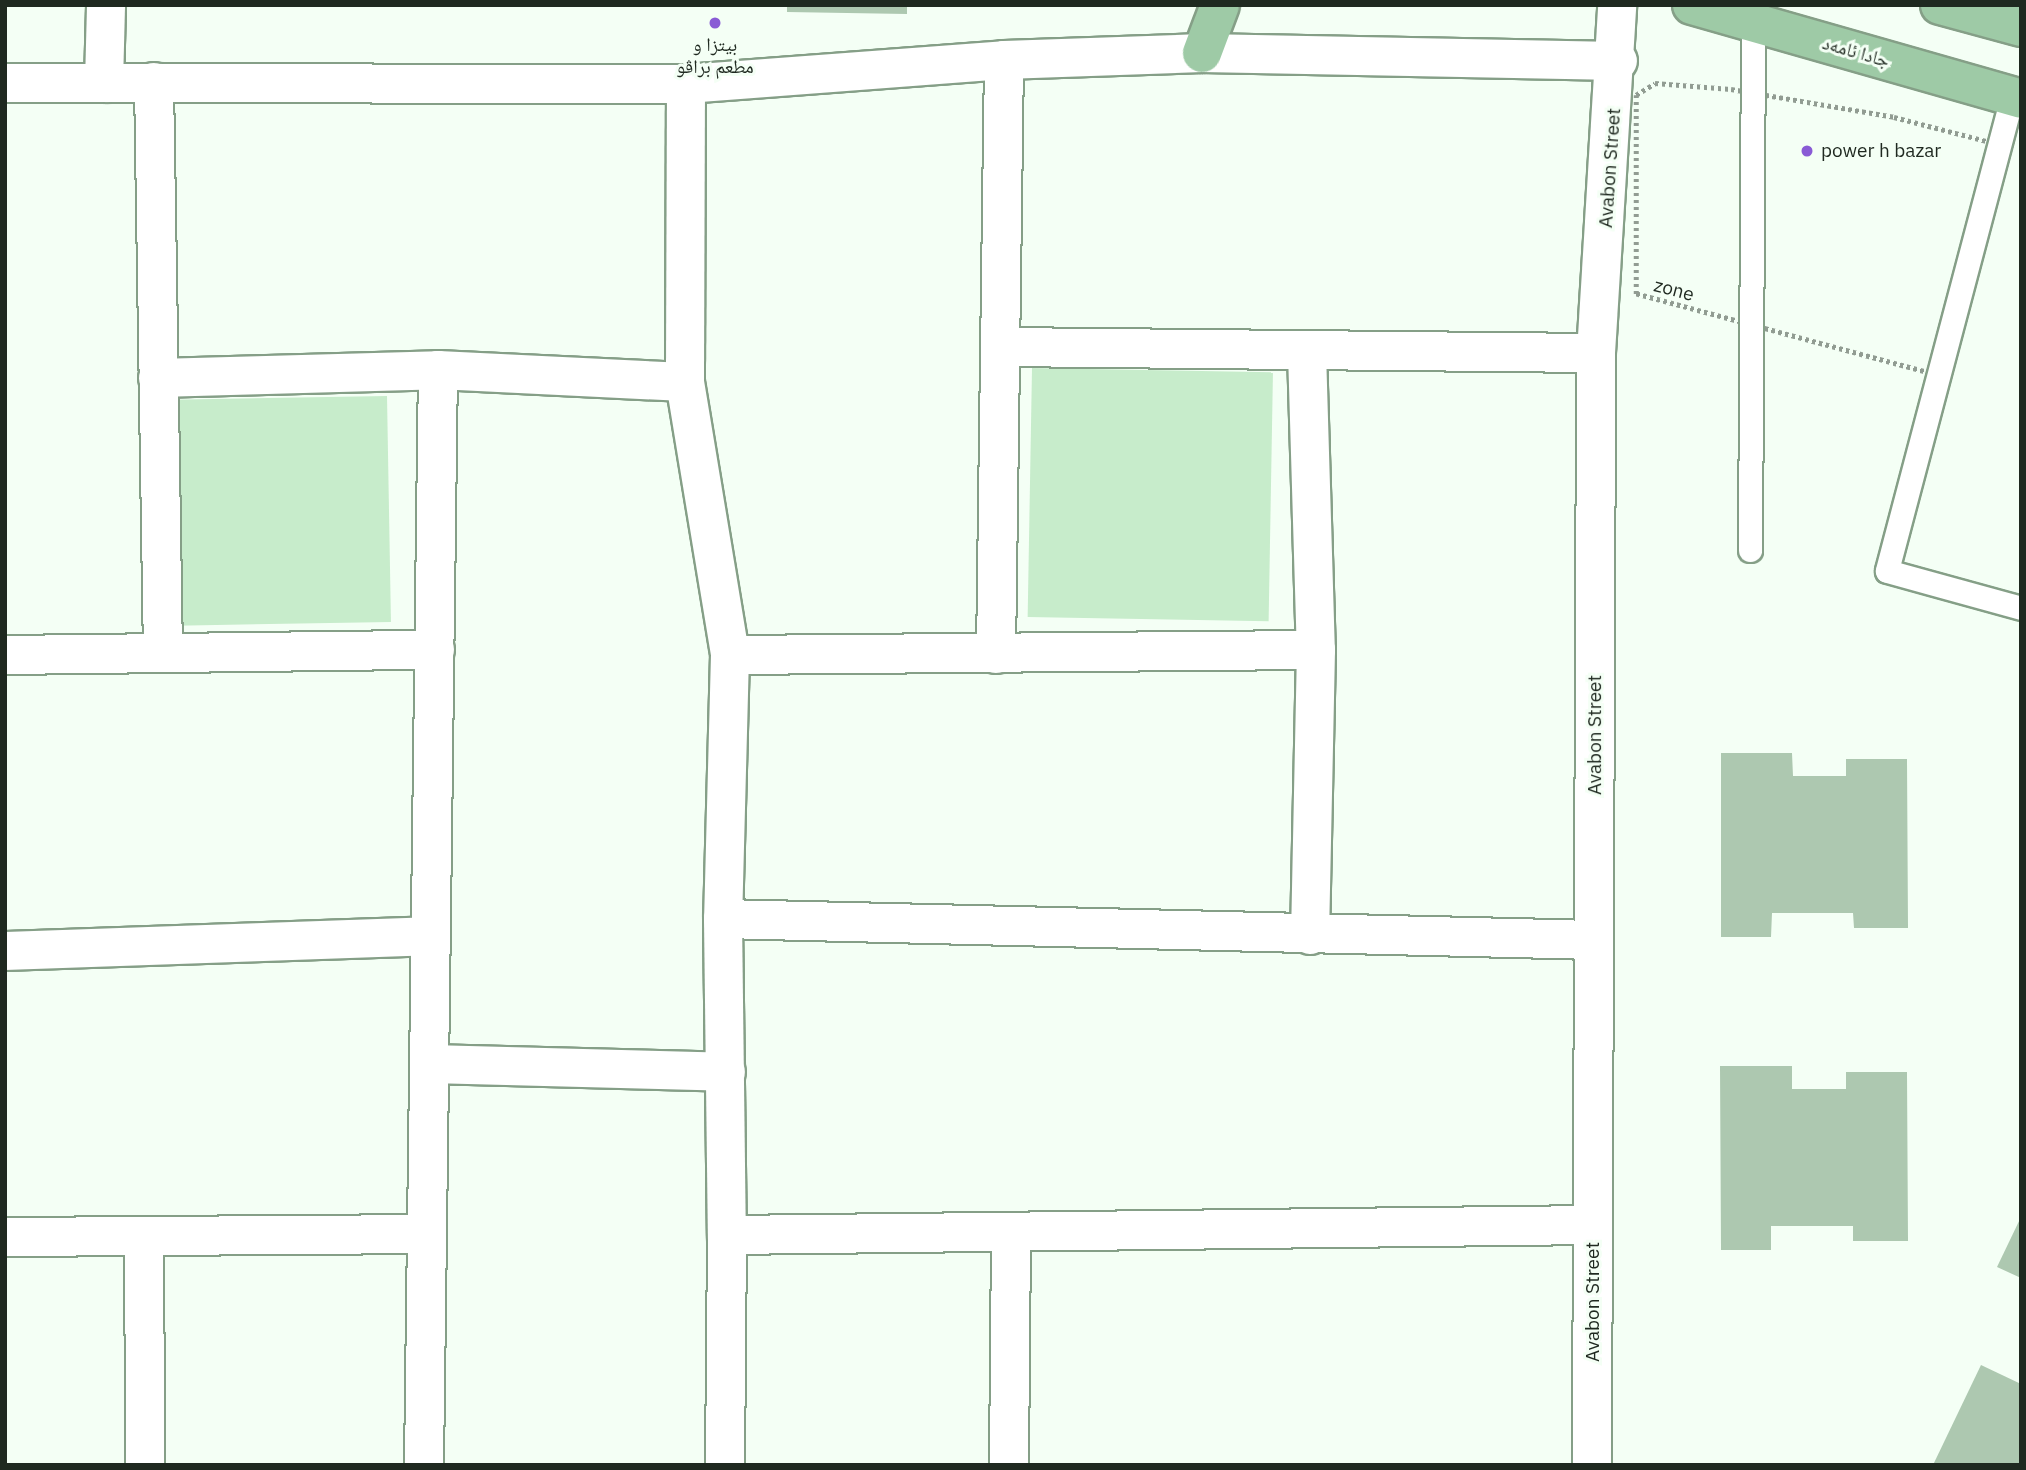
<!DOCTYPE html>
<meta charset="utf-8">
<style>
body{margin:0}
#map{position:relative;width:2026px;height:1470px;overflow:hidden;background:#f4fff5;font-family:"IBM Plex Sans","Noto Naskh Arabic",sans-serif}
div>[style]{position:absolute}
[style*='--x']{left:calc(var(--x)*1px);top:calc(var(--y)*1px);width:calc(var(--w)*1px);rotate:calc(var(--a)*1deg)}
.green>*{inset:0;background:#c7eccb;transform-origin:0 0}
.building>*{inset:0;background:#adc8b0}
.path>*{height:4.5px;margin-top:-2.25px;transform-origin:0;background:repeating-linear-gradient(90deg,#919c92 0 3.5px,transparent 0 7px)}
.roads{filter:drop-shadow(2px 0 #859f87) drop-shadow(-2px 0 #859f87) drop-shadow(0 2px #859f87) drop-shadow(0 -2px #859f87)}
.lane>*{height:23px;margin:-11.5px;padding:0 11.5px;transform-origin:11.5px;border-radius:11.5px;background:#fff}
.street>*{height:38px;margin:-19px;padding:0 19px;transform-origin:19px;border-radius:19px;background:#fff}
.primary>*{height:38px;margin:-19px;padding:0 19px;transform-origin:19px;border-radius:19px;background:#9ecaa6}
.dots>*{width:19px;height:19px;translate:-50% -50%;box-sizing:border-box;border:4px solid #f4fff5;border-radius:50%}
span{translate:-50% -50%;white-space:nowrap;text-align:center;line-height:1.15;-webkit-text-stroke:6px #f4fff5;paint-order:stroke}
.poi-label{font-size:19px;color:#1f2920}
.left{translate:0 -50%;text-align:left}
.street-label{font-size:19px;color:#1f2920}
.frame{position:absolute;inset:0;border:7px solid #1f2920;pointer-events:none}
</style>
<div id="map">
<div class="green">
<i style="left:1032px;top:368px;width:241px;height:249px;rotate:1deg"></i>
<i style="left:387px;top:396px;width:226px;height:215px;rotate:89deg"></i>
</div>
<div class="building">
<i style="clip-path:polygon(787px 5px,907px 5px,907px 14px,787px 12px)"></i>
<i style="clip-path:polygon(1721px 753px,1792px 753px,1793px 776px,1846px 776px,1846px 759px,1907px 759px,1908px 928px,1854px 928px,1853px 913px,1772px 913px,1771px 937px,1721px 937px)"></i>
<i style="clip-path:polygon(1720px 1066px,1792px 1066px,1792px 1089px,1846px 1089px,1846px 1072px,1907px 1072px,1908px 1241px,1853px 1241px,1853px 1226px,1771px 1226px,1771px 1250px,1721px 1250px)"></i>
<i style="clip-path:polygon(2021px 1217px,2021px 1278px,1997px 1267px)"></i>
<i style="clip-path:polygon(1981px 1365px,2021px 1384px,2021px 1465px,1933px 1465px)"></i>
</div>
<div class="path">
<i style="--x:1655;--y:83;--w:76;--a:4.5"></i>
<i style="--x:1731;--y:89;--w:165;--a:9.7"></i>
<i style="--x:1894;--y:117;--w:99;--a:14.6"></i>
<i style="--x:1990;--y:142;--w:239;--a:102.8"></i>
<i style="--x:1937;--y:375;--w:312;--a:-164.9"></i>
<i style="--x:1636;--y:294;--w:199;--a:-90"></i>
<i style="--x:1636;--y:95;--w:22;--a:-32"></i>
</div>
<div class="roads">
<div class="lane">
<i style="--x:2012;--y:97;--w:490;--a:104.8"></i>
<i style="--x:1887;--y:571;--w:139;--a:15.4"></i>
<i style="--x:1750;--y:550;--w:527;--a:-89.67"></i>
</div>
<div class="street">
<i style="--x:154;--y:82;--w:570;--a:89.1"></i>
<i style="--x:5;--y:83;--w:681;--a:0.08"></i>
<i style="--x:686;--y:84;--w:319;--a:-4.3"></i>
<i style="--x:1004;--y:60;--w:198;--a:-2"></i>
<i style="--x:1202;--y:53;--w:416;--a:1.1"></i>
<i style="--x:104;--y:83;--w:78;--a:-88.5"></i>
<i style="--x:686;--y:84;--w:298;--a:90.2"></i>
<i style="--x:685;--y:382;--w:277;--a:80.6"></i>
<i style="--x:730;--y:655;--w:264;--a:91.5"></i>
<i style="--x:723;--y:919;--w:316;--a:89.3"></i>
<i style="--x:727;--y:1235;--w:866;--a:-0.66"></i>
<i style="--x:1001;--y:347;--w:595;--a:0.58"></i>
<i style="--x:1307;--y:352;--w:298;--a:88.3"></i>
<i style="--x:1316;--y:650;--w:285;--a:91.2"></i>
<i style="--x:158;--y:378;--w:280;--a:-1.6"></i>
<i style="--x:438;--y:370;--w:247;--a:2.8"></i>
<i style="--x:996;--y:654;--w:594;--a:-89.23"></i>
<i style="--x:5;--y:655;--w:430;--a:-0.7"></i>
<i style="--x:730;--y:655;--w:586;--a:-0.49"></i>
<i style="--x:723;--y:919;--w:871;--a:1.38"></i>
<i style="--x:5;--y:951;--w:426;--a:-2"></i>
<i style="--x:430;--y:1064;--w:296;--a:1.5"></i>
<i style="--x:144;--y:1236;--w:229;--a:89.7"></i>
<i style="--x:5;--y:1237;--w:422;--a:-0.4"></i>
<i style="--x:424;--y:1465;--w:1095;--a:-89.27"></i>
<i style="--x:725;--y:1465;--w:230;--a:-89.5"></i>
<i style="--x:1009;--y:1465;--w:233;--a:-89.5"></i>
<i style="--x:1592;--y:1465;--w:1112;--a:-89.79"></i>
<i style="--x:1596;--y:353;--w:349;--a:-86.5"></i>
</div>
<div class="primary">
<i style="--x:1692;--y:5;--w:342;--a:15.9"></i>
<i style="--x:1940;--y:5;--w:84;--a:15.2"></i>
<i style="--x:1202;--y:53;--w:51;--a:-69.4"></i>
</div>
</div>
<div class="dots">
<i style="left:715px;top:23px;background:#895bd5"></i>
<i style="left:1807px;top:151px;background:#895bd5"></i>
</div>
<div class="poi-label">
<span style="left:715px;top:56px">بيتزا و<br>مطعم براڤو</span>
<span class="left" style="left:1821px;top:151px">power h bazar</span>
</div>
<div class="street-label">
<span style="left:1856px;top:52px;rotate:16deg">جادا ئامەد</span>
<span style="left:1610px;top:168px;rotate:-86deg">Avabon Street</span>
<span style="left:1674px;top:290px;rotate:15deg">zone</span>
<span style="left:1595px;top:735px;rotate:-90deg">Avabon Street</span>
<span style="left:1593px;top:1302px;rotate:-90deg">Avabon Street</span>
</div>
<div class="frame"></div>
</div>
